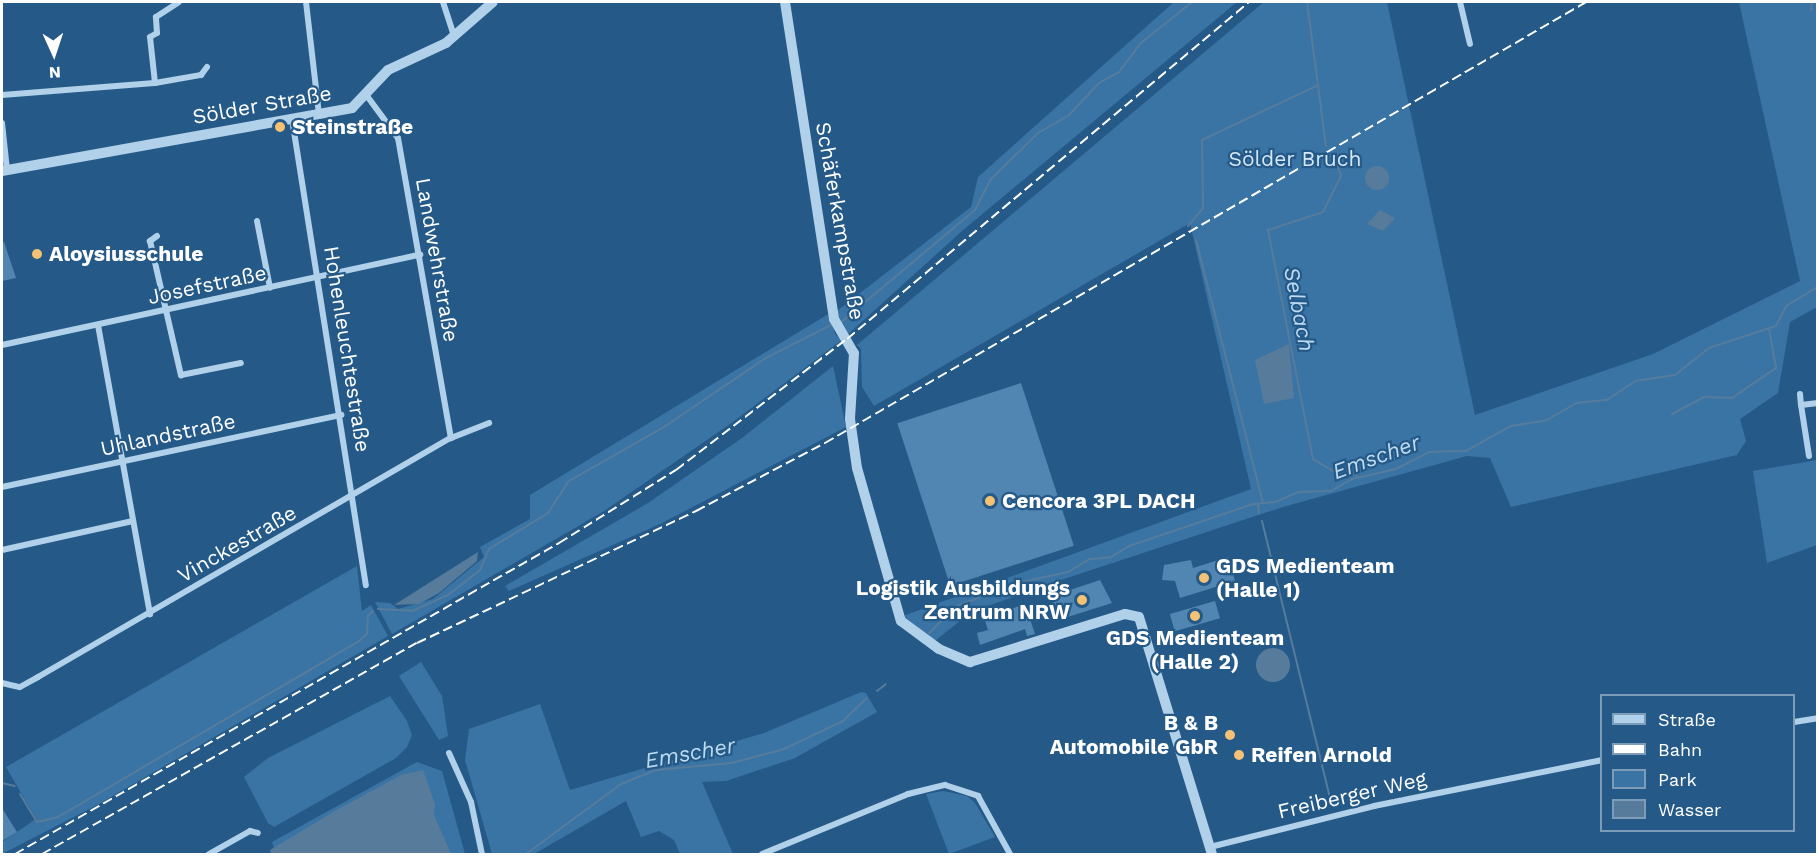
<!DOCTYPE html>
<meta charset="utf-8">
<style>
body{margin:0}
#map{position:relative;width:1819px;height:856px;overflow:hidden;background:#255a88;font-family:"Work Sans",sans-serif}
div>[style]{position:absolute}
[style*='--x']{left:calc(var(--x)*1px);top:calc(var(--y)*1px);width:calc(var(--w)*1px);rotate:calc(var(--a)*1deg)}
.green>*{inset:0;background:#3974a5}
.water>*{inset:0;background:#577c9b}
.round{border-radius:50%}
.stream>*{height:2px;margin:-1px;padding:0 1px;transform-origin:1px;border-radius:1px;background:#577c9b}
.building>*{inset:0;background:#5186b2;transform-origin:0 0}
.minor>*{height:6px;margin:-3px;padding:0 3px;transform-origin:3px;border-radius:3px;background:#b1d0e9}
.tertiary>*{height:10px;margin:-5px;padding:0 5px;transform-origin:5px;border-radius:5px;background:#b1d0e9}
.rail>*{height:2px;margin-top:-1px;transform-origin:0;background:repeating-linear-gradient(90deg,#fff 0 10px,transparent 0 14.5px)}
.dots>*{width:16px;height:16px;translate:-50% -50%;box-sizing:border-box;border:3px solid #255a88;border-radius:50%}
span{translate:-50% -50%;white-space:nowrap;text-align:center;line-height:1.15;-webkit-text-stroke:4.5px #255a88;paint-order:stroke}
.street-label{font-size:21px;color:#fff}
.poi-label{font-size:21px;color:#fff;font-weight:700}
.left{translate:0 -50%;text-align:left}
.right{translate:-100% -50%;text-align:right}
.park-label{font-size:21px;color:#d5e8f7}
.water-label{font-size:22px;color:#bddaf0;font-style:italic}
.frame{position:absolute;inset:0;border:3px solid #fff;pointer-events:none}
.legend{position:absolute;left:1600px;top:694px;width:195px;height:138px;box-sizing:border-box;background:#255a88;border:2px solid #7c9cb8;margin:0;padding:8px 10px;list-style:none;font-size:18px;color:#fff}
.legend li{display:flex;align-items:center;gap:12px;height:30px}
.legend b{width:30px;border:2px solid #7c9cb8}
.north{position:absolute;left:24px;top:24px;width:60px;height:60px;-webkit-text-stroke:4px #255a88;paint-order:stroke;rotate:177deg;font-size:16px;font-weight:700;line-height:24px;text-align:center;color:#fff}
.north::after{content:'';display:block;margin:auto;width:21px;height:27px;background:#fff;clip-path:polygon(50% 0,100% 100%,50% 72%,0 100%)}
</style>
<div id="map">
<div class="green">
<i style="clip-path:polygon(1174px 2px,1237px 2px,962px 231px,845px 337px,837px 311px,971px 207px,978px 177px)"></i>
<i style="clip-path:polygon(1264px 2px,1387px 2px,1475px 415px,1653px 354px,1800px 281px,1739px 2px,1816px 2px,1817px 307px,1790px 322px,1778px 393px,1740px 419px,1746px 441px,1737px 455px,1511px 507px,1490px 458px,1467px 456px,1283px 507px,1055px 582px,971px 612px,935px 641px,903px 616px,1251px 489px,1190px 223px,874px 406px,862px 387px,861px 349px,857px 345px)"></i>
<i style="clip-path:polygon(830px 313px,835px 334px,842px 340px,730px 424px,604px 511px,392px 634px,375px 602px,390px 603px,398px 609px,433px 599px,484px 557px,480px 547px,530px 519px,530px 495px)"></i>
<i style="clip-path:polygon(833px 366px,846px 427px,660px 524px,509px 591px,505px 586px,648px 503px,742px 438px)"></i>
<i style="clip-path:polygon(1817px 460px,1817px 545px,1767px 563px,1753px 471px)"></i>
<i style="clip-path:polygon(357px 566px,362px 611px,371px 605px,388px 636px,99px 804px,2px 854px,2px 842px,36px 819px,6px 767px)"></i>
<i style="clip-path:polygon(421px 662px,442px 696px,448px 736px,439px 740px,399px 676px)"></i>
<i style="clip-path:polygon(861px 692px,866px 693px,877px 712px,795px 758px,726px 781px,702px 782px,733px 854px,680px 854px,674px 840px,659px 831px,641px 837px,626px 801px,534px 854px,492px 854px,465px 760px,469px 729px,540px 704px,570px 790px,764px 733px)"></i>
<i style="clip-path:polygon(390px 696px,407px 721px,412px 735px,407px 747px,396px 758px,274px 827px,268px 823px,244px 777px,268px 758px)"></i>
<i style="clip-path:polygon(417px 762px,442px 771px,465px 854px,276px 854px,272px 842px)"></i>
<i style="clip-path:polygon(943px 791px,967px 796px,975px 803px,995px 837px,949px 854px,926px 794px)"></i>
</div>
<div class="water">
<i class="round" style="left:1365px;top:166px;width:24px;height:24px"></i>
<i style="clip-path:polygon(1380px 210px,1395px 218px,1383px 231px,1367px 224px)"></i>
<i style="clip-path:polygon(1289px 344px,1294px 398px,1264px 404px,1255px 360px)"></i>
<i style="clip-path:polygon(478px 552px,477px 561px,439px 593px,419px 604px,394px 605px)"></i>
<i class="round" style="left:1256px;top:648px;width:34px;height:34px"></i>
<i style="clip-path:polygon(423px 770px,435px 804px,434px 815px,451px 854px,271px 854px,270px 850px,335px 811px,401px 775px)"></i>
</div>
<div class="stream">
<i style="--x:1307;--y:2;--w:145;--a:82.5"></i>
<i style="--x:1817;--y:9;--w:1;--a:45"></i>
<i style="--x:1811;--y:10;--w:8;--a:-83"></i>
<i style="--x:1335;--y:160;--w:17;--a:69"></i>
<i style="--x:1341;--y:176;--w:40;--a:116.6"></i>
<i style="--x:1323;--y:212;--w:58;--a:161.9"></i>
<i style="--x:1268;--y:230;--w:233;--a:78.9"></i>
<i style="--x:1313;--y:459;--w:26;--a:31"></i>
<i style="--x:1335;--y:472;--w:22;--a:10"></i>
<i style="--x:1188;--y:226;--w:23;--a:-50"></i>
<i style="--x:1203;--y:208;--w:68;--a:-90.8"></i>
<i style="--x:1202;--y:140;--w:126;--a:-25.3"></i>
<i style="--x:1196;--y:240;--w:271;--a:75.7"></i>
<i style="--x:840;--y:323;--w:176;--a:-39.9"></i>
<i style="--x:975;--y:210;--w:34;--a:-63"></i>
<i style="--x:990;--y:180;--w:67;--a:-44.4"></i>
<i style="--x:1038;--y:133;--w:36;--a:-30"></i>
<i style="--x:1069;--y:115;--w:44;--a:-46.8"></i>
<i style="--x:1099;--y:83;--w:23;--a:-29"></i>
<i style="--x:1119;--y:72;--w:36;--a:-53"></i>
<i style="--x:1141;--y:43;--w:65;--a:-38.8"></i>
<i style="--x:1672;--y:414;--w:36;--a:-28"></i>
<i style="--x:1704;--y:397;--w:28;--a:2"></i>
<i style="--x:1732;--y:398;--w:53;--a:-34.3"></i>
<i style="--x:1776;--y:368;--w:40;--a:-100"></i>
<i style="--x:1258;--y:504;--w:9;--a:84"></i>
<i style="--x:1262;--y:521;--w:294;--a:76.2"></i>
<i style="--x:378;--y:609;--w:34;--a:3"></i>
<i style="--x:412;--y:611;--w:39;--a:-24"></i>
<i style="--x:448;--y:595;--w:41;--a:-38"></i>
<i style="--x:480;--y:570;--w:23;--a:-67"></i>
<i style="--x:489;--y:549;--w:69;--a:-31.4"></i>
<i style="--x:548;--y:513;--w:38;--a:-57"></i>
<i style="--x:569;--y:481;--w:109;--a:-29.6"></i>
<i style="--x:664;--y:427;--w:123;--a:-34.1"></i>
<i style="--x:766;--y:358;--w:73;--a:-26.9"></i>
<i style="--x:929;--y:633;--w:39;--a:-44"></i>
<i style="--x:957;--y:606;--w:64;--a:-21"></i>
<i style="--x:1017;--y:583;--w:52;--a:-12.2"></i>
<i style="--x:1068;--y:572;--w:26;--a:-31"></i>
<i style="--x:1090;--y:559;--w:21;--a:-5"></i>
<i style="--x:1111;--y:557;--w:21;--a:-31"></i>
<i style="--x:1129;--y:546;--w:131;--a:-18.7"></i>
<i style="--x:1253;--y:504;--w:22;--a:-5"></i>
<i style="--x:1275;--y:502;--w:26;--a:-23"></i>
<i style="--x:1299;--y:492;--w:32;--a:-2"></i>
<i style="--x:1331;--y:491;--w:24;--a:-30"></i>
<i style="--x:1352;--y:479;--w:45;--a:-12.8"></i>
<i style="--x:1396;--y:469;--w:37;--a:-27"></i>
<i style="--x:1429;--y:452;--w:37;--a:-2"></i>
<i style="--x:1466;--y:451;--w:51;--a:-29.1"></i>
<i style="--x:1511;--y:426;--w:36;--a:-9"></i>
<i style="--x:1547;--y:420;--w:34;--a:-30"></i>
<i style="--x:1576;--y:403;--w:31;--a:-6"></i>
<i style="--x:1607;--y:400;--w:34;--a:-34"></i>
<i style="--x:1635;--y:381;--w:40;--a:-8.5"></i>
<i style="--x:1675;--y:375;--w:43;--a:-38.5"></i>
<i style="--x:1709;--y:348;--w:71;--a:-18.2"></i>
<i style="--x:1776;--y:326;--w:22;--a:-63"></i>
<i style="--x:1786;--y:306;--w:37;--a:-31"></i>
<i style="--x:877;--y:691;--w:11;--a:-38"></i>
<i style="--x:2;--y:783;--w:13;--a:13"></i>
<i style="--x:20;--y:794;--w:33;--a:59"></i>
<i style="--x:37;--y:822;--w:22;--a:-13"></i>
<i style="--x:58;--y:817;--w:347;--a:-30.3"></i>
<i style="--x:358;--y:642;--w:12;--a:-42"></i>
<i style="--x:367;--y:634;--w:18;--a:-87"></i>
<i style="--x:368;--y:616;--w:7;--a:-45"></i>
<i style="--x:526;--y:854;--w:118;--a:-36.4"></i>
<i style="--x:621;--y:784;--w:38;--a:-22"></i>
<i style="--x:656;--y:770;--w:76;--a:-5.3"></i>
<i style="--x:732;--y:763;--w:54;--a:-15.1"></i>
<i style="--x:784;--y:749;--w:65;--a:-25.4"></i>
<i style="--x:843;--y:721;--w:33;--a:-44"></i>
</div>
<div class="building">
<i style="clip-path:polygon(4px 242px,16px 278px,2px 281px,2px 243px)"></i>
<i style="left:1021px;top:383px;width:171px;height:130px;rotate:72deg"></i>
<i style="clip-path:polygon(1228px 557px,1235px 581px,1180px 598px,1175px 581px,1162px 580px,1164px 565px,1191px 560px,1193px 568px)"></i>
<i style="clip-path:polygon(1100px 580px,1112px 603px,1055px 621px,1052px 596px)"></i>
<i style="left:1215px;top:601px;width:18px;height:47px;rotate:74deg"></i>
<i style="clip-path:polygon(1025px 604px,1035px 634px,1027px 636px,1025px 629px,980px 645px,977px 633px,988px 630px,984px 618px)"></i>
<i style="clip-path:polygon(2px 808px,17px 832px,2px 841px)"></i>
</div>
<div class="minor">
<i style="--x:306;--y:2;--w:113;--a:83.4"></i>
<i style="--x:443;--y:2;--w:36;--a:72"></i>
<i style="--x:1460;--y:2;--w:43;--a:76.6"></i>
<i style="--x:155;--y:83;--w:47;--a:-9.9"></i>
<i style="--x:201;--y:75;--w:10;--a:-53"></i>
<i style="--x:2;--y:95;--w:153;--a:-4.5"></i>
<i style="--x:155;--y:83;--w:46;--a:-96.2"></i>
<i style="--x:150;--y:37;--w:8;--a:-30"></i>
<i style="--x:157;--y:33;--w:16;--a:-94"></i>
<i style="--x:156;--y:17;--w:27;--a:-33"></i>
<i style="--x:367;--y:96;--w:52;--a:53.6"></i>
<i style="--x:398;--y:138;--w:305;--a:80"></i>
<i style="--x:292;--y:119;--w:472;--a:81"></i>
<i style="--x:2;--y:123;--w:47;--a:83.9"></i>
<i style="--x:257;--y:221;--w:68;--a:79"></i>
<i style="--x:157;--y:236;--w:9;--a:144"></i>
<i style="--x:150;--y:241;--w:138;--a:77"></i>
<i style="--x:181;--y:375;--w:61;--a:-11.3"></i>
<i style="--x:98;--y:325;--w:294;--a:79.8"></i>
<i style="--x:2;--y:345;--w:428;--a:-12.2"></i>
<i style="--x:1800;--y:394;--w:11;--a:85"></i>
<i style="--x:1809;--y:456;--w:52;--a:-98.9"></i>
<i style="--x:1801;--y:405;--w:17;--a:-7"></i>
<i style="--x:2;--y:487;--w:347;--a:-12"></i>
<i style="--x:2;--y:550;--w:134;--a:-12.5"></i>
<i style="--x:2;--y:683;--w:18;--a:13"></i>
<i style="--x:20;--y:687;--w:21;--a:-29"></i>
<i style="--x:38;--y:677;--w:477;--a:-30.1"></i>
<i style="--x:451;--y:438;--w:41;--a:-21.5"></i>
<i style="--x:1794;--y:722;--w:24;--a:-9"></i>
<i style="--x:449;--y:753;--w:54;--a:65.8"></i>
<i style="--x:471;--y:802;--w:53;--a:78.1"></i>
<i style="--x:1210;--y:847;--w:169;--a:-14"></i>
<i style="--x:1374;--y:806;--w:233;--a:-11.4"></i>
<i style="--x:209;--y:854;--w:47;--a:-29.3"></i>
<i style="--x:250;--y:831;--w:8;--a:14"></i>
<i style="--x:762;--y:854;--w:158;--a:-22.3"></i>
<i style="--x:908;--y:794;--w:38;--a:-14"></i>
<i style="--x:945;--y:785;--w:35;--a:18"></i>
<i style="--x:978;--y:796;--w:66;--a:61.1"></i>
</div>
<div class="tertiary">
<i style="--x:785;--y:2;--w:321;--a:81.2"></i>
<i style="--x:834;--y:319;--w:39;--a:60"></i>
<i style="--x:854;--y:353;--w:66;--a:93.5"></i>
<i style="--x:850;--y:419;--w:49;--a:81.9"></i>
<i style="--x:857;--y:468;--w:159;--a:74"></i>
<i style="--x:901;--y:621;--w:47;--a:36.4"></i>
<i style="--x:939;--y:649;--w:34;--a:23"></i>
<i style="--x:970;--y:662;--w:162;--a:-17.2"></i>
<i style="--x:1125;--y:614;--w:14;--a:12"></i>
<i style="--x:1139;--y:617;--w:248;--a:72.9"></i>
<i style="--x:2;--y:171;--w:356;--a:-10.2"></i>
<i style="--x:352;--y:108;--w:52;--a:-46.5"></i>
<i style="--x:388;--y:70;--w:64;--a:-25"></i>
<i style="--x:446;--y:43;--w:62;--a:-41.1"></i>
</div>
<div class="rail">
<i style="--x:15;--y:854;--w:627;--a:-29.76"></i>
<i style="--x:559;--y:543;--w:138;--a:-32"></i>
<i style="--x:676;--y:470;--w:215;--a:-37.5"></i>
<i style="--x:847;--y:339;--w:525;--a:-39.97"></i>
<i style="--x:42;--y:854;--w:430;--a:-29.4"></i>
<i style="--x:417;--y:643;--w:309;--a:-25.3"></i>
<i style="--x:696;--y:511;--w:146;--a:-27.8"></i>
<i style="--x:825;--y:443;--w:880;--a:-30.09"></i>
</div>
<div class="dots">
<i style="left:280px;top:127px;background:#f3c275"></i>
<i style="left:37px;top:254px;background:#f3c275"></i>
<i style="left:990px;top:501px;background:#f3c275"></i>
<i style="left:1204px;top:578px;background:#f3c275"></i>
<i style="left:1082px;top:600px;background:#f3c275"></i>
<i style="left:1195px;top:616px;background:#f3c275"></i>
<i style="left:1230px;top:735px;background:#f3c275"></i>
<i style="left:1239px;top:755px;background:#f3c275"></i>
</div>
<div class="street-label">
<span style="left:262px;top:105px;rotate:-10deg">Sölder Straße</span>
<span style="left:840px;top:221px;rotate:80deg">Schäferkampstraße</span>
<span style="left:437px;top:260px;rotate:80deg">Landwehrstraße</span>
<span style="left:207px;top:285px;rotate:-12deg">Josefstraße</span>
<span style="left:347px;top:349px;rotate:81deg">Hohenleuchtestraße</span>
<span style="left:168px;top:435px;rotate:-12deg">Uhlandstraße</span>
<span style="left:237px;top:544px;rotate:-30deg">Vinckestraße</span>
<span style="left:1352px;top:795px;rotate:-13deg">Freiberger Weg</span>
</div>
<div class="poi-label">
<span class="left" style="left:292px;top:127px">Steinstraße</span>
<span class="left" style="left:49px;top:254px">Aloysiusschule</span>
<span class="left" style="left:1002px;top:501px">Cencora 3PL DACH</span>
<span class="left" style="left:1216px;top:578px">GDS Medienteam<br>(Halle 1)</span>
<span class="right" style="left:1070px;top:600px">Logistik Ausbildungs<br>Zentrum NRW</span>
<span style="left:1195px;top:650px">GDS Medienteam<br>(Halle 2)</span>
<span class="right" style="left:1218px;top:735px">B &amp; B<br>Automobile GbR</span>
<span class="left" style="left:1251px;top:755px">Reifen Arnold</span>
</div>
<div class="park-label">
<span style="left:1295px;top:159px">Sölder Bruch</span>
</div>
<div class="water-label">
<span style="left:1299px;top:309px;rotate:79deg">Selbach</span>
<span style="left:1376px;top:457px;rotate:-20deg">Emscher</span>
<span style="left:690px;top:753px;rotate:-10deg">Emscher</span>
</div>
<div class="frame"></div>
<ul class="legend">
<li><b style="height:8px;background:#b1d0e9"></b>Straße</li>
<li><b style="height:8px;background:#fff"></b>Bahn</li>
<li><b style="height:16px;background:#3974a5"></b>Park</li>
<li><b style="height:16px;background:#577c9b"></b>Wasser</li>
</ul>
<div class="north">N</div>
</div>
